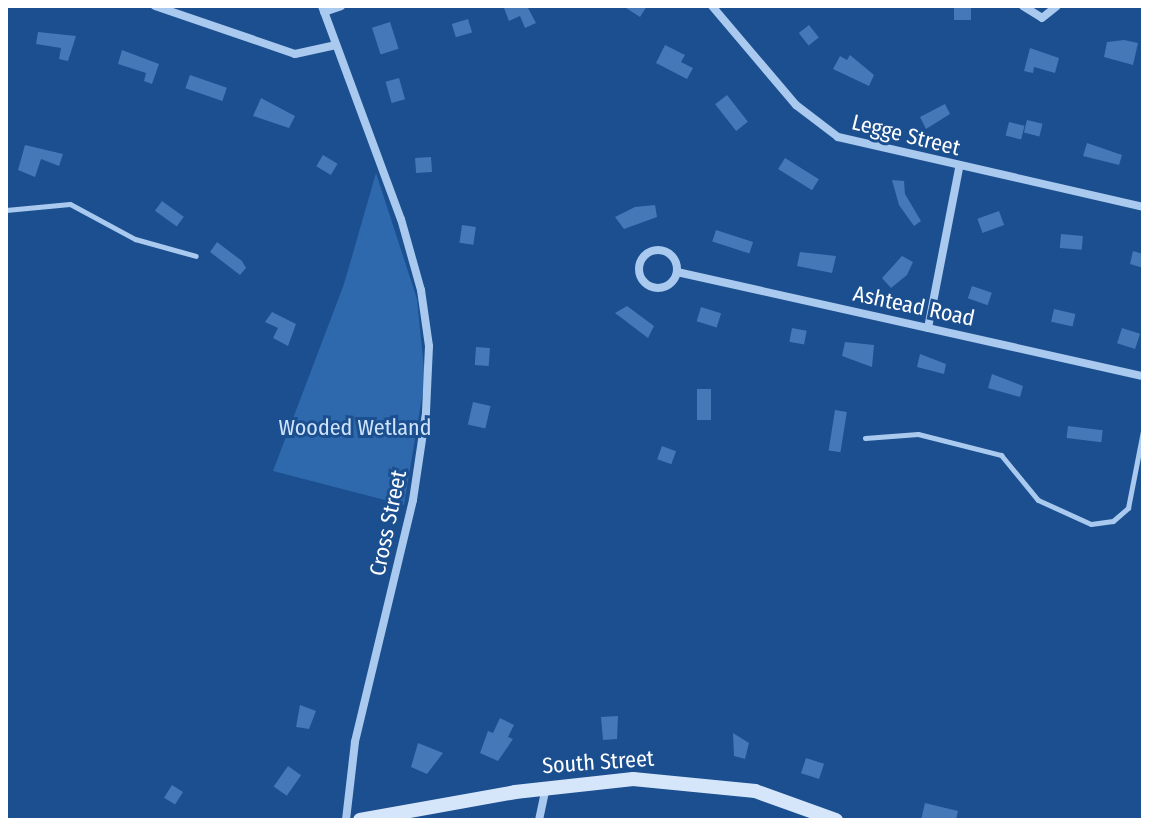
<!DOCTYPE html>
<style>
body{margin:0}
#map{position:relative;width:1149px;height:826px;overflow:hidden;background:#1b4f8f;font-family:"Fira Sans Condensed",sans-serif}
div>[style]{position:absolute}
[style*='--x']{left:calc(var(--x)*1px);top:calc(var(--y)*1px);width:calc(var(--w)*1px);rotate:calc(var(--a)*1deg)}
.green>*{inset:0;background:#2e69ad}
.building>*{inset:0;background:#4478b7;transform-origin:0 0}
.lane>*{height:5px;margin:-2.5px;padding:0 2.5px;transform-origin:2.5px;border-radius:2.5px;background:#a9c9ee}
.street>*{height:8px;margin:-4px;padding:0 4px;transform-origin:4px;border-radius:4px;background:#a9c9ee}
.street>.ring{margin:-4px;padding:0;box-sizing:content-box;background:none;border:8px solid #a9c9ee;border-radius:50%}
.secondary>*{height:14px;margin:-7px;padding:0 7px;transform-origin:7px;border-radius:7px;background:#d6e6fa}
span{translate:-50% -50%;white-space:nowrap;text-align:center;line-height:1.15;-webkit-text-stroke:6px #1b4f8f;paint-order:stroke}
.street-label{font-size:22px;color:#fff}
.park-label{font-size:22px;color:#cfe3fa}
.frame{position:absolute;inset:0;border:8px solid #fff;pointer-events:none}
</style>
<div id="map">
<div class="green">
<i style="clip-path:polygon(376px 173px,417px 299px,425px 379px,404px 505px,273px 471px,344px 284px)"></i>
</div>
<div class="building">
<i style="clip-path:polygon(510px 6px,527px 6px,536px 23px,525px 28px,520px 16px,509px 21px,504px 8px)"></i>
<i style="clip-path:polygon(623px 6px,647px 6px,640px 17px)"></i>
<i style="left:954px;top:6px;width:17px;height:14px"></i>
<i style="left:468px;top:19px;width:14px;height:17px;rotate:73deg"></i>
<i style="left:390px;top:22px;width:28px;height:19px;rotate:72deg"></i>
<i style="left:809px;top:25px;width:16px;height:13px;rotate:52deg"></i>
<i style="clip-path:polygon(38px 32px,76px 36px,68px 61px,59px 59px,61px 48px,36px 44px)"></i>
<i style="clip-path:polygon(1124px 40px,1138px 43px,1133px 65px,1104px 57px,1107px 42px)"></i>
<i style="clip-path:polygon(665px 45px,685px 55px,681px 62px,693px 68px,687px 79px,656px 63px)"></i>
<i style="clip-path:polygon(1030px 48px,1059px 58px,1055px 73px,1034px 67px,1033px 73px,1024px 71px)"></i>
<i style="clip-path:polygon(122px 50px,159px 64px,152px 84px,144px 81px,146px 73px,118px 64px)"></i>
<i style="clip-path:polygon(850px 55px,874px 75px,869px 86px,833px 69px,840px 56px,847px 60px)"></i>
<i style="left:190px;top:75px;width:39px;height:14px;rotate:19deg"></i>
<i style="left:399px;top:78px;width:22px;height:14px;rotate:74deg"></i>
<i style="left:727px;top:95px;width:34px;height:15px;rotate:52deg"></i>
<i style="clip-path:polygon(261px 98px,295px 116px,289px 128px,253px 116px)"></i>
<i style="clip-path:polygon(945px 104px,950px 114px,926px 129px,920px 117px)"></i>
<i style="left:1027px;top:120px;width:16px;height:13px;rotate:14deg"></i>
<i style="left:1009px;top:122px;width:16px;height:14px;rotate:14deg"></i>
<i style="clip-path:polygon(1087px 143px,1122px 155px,1119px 165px,1083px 156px)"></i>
<i style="clip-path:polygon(25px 145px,63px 154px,59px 166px,41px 159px,35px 177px,18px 170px)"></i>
<i style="left:323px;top:155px;width:17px;height:13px;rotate:31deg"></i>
<i style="left:431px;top:157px;width:15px;height:16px;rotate:86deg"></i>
<i style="left:785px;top:158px;width:40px;height:13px;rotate:32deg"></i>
<i style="clip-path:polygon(892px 180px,904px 181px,905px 194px,921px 221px,914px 226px,899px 205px)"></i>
<i style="left:162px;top:201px;width:27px;height:12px;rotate:36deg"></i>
<i style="clip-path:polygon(655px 205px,657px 217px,624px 229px,615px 217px,635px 207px)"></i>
<i style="left:999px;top:211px;width:15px;height:23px;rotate:70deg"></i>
<i style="left:462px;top:225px;width:14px;height:18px;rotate:8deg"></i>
<i style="left:716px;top:230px;width:39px;height:12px;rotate:18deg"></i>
<i style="left:1061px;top:234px;width:22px;height:14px;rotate:5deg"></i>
<i style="clip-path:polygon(217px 242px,242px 261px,246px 268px,240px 275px,210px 252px)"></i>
<i style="clip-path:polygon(1133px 251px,1143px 254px,1143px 268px,1130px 264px)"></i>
<i style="clip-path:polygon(800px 252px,836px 256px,832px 273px,797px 266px)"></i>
<i style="clip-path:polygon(902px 256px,913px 262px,907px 275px,891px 288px,882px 278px)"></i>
<i style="left:972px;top:286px;width:21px;height:13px;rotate:19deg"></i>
<i style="clip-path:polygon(627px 306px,654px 326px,648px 338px,615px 313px)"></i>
<i style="left:701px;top:307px;width:21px;height:15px;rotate:17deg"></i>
<i style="left:1054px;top:309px;width:22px;height:13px;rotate:13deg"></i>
<i style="clip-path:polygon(272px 312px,296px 324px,288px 346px,273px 338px,278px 328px,265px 322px)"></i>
<i style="left:792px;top:328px;width:15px;height:14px;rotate:11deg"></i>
<i style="left:1122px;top:328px;width:19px;height:16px;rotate:18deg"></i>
<i style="clip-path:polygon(845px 342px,874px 345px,872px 367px,842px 356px)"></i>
<i style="left:476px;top:347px;width:14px;height:18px;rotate:4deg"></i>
<i style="clip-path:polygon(920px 354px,946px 364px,944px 374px,917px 367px)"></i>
<i style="clip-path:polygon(992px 374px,1023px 386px,1020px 397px,988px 388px)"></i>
<i style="left:697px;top:389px;width:14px;height:31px"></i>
<i style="left:473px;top:402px;width:18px;height:23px;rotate:13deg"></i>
<i style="left:835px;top:410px;width:12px;height:41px;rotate:9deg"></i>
<i style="left:1068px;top:426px;width:35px;height:12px;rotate:7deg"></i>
<i style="left:662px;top:446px;width:15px;height:14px;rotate:20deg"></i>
<i style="clip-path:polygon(300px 705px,316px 711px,309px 729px,296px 727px)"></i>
<i style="clip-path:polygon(618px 716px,617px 739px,603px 740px,601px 717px)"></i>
<i style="clip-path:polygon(500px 718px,514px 725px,508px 737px,513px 739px,498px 761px,480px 753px,488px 731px,493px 733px)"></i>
<i style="clip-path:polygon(733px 733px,749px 743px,745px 759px,734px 756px)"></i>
<i style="clip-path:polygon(418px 743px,443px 753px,427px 774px,411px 767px)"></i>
<i style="left:806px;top:758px;width:19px;height:16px;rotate:18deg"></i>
<i style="left:288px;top:766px;width:16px;height:25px;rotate:35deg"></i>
<i style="left:172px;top:785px;width:13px;height:15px;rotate:32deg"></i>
<i style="clip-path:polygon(925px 803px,958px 811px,956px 820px,921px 820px)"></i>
</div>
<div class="lane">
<i style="--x:6;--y:210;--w:64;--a:-5.4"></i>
<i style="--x:70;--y:204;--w:74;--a:28.3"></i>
<i style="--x:135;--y:239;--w:63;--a:15.6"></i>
<i style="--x:865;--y:438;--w:53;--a:-4.3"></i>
<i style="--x:918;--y:434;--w:86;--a:14.2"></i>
<i style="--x:1001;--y:455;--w:58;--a:50.6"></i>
<i style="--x:1038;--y:500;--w:58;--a:24.4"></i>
<i style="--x:1091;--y:524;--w:22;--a:-8"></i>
<i style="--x:1113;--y:521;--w:20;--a:-41"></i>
<i style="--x:1128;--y:508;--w:78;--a:-79"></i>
</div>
<div class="street">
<i style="--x:155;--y:6;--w:148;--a:18.9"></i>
<i style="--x:295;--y:54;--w:42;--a:-12.4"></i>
<i style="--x:322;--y:6;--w:227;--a:69.7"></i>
<i style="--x:401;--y:219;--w:74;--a:74.3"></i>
<i style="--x:421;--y:290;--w:57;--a:81.9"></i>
<i style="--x:429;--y:346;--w:67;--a:92.6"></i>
<i style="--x:426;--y:413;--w:88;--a:98.5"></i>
<i style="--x:413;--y:500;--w:249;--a:103.5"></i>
<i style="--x:355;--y:742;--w:79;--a:96.6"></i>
<i style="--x:712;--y:6;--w:130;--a:49.7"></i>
<i style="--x:796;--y:105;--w:53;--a:37.3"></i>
<i style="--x:838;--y:137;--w:313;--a:12.9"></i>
<i style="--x:1023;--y:6;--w:22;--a:32"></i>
<i style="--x:1042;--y:18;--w:19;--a:-39"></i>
<i style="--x:324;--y:12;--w:18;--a:-19"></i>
<i class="ring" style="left:639px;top:250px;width:30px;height:30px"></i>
<i style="--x:677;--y:272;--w:477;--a:12.6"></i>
<i style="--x:928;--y:328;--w:163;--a:-79"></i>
<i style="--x:539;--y:820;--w:33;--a:-78"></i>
</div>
<div class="secondary">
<i style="--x:360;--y:820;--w:158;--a:-10.2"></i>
<i style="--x:515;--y:792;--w:119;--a:-6.3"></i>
<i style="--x:633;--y:779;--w:123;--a:5.6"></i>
<i style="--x:755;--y:791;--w:86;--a:19.7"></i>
</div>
<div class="street-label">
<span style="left:906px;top:135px;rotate:14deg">Legge Street</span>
<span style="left:914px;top:306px;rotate:12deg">Ashtead Road</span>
<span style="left:388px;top:523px;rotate:-78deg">Cross Street</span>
<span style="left:598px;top:762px;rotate:-4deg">South Street</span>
</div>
<div class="park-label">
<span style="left:355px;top:428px">Wooded Wetland</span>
</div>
<div class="frame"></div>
</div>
